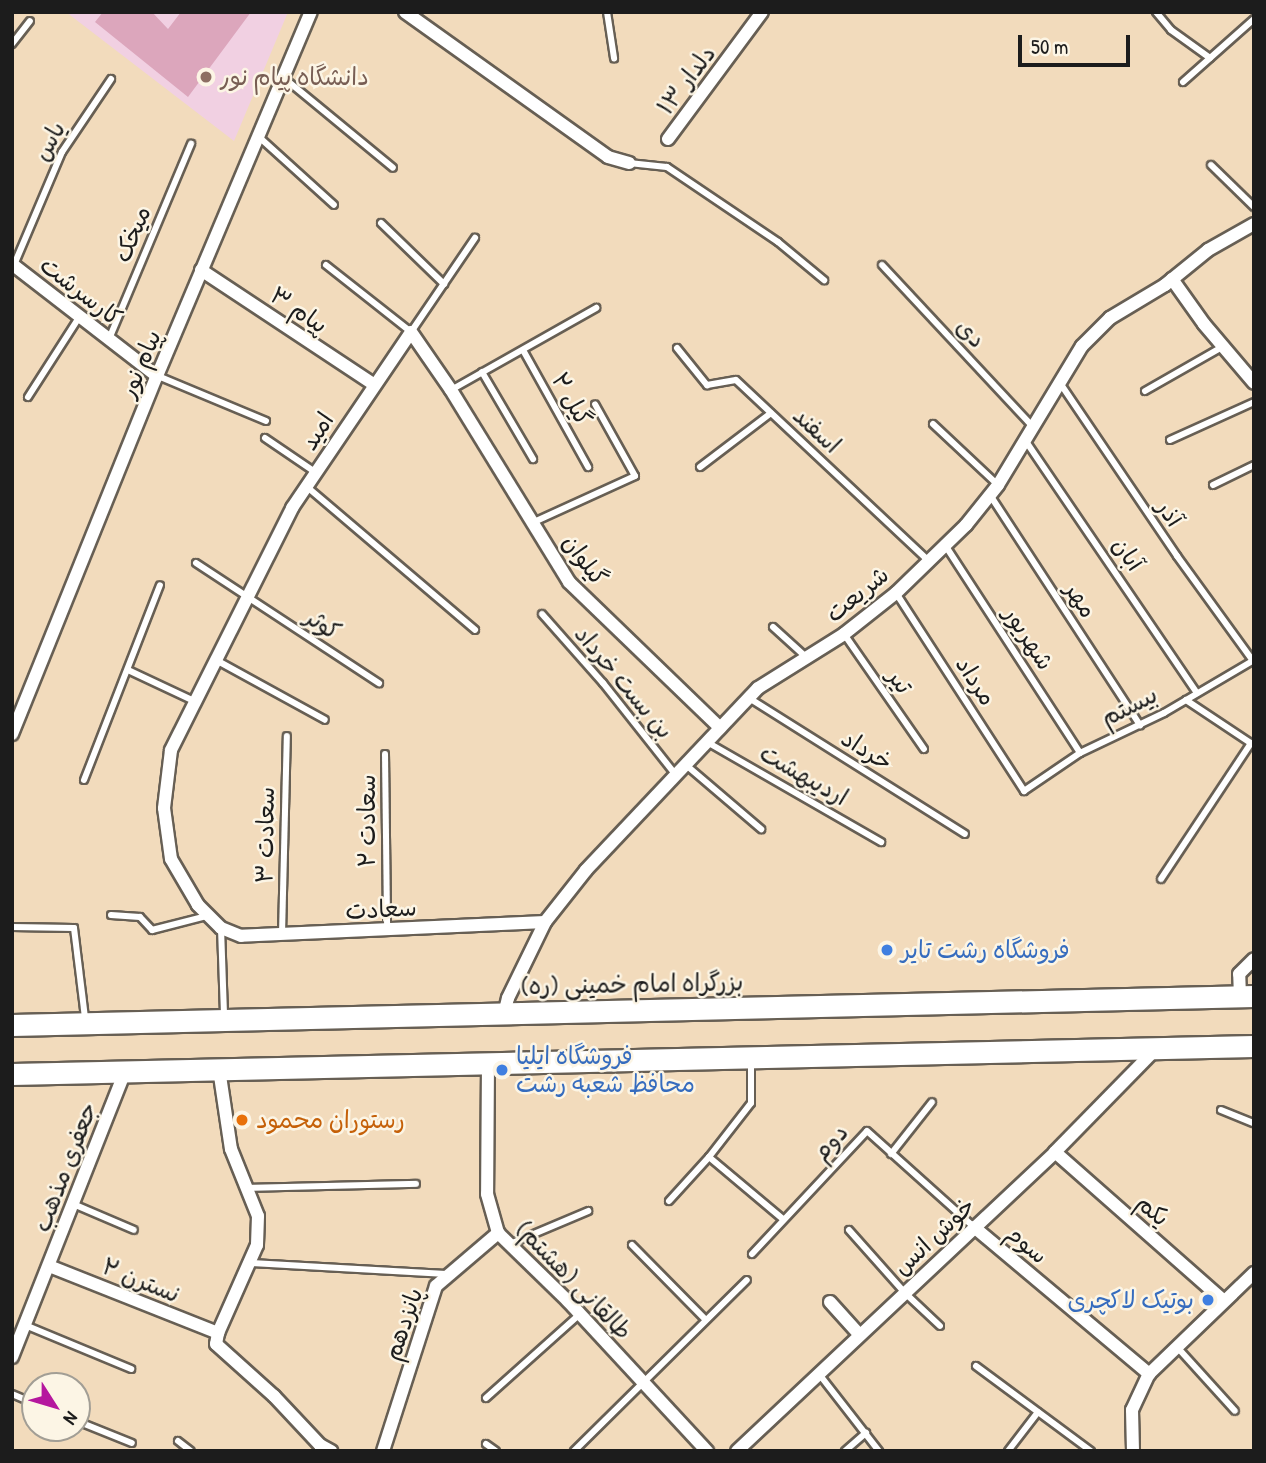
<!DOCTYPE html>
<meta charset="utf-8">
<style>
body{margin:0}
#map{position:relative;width:1266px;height:1463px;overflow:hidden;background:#f2dbbc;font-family:"Patrick Hand","Playpen Sans Arabic",sans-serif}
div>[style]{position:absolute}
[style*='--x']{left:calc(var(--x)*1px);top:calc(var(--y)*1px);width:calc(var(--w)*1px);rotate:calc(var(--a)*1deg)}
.built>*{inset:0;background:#f1d0e2}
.building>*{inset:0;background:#dca6bc}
.roads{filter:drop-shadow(2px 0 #675f54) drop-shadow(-2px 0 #675f54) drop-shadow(0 2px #675f54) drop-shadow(0 -2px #675f54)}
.service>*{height:6px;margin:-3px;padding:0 3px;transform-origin:3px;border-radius:3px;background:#fff}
.minor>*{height:12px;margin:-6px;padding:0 6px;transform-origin:6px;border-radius:6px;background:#fff}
.trunk>*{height:21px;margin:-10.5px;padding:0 10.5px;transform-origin:10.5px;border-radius:10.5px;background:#fff}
.dots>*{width:19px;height:19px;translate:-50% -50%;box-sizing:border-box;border:4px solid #fcf5e5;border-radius:50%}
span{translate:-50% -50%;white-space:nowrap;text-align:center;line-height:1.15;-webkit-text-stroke:5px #fcf5e5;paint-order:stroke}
.education-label{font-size:24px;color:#785e54}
.left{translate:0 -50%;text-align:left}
.street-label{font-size:24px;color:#1c1c1c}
.shop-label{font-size:24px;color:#366cbe}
.right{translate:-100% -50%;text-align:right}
.food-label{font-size:24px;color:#c56008}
.frame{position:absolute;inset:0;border:14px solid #1c1c1c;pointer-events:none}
.north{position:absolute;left:21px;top:1372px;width:70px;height:70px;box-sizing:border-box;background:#fcf5e5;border:2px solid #a29e95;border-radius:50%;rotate:127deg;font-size:19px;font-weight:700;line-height:28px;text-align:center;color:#1c1c1c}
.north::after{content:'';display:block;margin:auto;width:24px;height:32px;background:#b5179e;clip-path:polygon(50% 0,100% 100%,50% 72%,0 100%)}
.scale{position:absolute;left:1018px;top:35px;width:112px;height:32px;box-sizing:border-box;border:4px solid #1c1c1c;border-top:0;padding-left:9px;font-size:21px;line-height:24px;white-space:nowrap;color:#1c1c1c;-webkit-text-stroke:5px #fcf5e5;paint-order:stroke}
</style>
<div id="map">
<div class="built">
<i style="clip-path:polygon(66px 12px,288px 12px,234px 141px)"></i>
</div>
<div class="building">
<i style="clip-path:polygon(103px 12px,152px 12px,168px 29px,181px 12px,251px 12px,188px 97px,95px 22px)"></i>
</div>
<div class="roads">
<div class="service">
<i style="--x:607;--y:12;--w:47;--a:81.3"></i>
<i style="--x:1156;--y:12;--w:23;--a:50"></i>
<i style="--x:1171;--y:30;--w:48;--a:35.7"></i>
<i style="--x:12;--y:44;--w:29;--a:-52"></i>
<i style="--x:284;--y:78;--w:141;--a:39.5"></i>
<i style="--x:1183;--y:82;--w:95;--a:-41.6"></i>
<i style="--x:259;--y:137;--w:101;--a:42.2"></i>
<i style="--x:629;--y:163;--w:38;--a:6"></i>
<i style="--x:667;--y:167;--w:134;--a:34"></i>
<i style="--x:778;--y:242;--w:60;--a:39.6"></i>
<i style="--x:1211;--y:165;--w:60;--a:44.3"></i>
<i style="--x:381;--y:223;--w:88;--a:44.1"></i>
<i style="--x:14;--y:265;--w:123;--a:-67"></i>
<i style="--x:62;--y:152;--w:88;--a:-56.1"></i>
<i style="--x:326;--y:265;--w:108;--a:38.2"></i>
<i style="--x:411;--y:332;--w:114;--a:-55.8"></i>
<i style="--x:882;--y:265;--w:221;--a:47"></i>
<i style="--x:109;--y:339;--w:212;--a:-67.2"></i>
<i style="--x:677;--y:348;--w:48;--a:51"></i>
<i style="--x:707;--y:385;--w:29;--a:-10"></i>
<i style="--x:736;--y:380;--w:263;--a:43.2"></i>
<i style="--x:523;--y:350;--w:134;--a:60.9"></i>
<i style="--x:482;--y:372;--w:101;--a:59.6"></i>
<i style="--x:158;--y:376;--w:117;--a:22.6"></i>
<i style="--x:1060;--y:383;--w:209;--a:55.9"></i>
<i style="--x:1177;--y:556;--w:130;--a:54.1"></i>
<i style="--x:451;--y:390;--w:167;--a:-29.5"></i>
<i style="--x:1145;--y:391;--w:89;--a:-29.7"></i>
<i style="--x:28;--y:397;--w:96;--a:-57.3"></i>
<i style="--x:933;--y:424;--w:89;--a:43.2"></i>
<i style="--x:265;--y:438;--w:60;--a:34.2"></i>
<i style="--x:1025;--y:440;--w:306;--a:55.8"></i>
<i style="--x:1170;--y:440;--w:92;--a:-24.3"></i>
<i style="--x:700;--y:467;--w:89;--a:-37.3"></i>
<i style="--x:1213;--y:485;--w:46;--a:-26"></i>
<i style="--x:306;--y:486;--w:222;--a:40.4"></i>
<i style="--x:990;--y:495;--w:275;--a:56.9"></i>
<i style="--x:534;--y:522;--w:111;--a:-24.5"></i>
<i style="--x:635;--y:476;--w:82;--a:-119.1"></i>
<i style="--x:945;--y:545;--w:248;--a:57"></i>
<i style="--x:196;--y:563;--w:219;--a:33.3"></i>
<i style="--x:896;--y:593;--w:236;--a:57.1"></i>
<i style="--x:1024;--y:791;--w:68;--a:-34.2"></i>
<i style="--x:1080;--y:753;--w:93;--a:-25.5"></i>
<i style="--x:1164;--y:713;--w:104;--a:-30.5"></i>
<i style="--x:542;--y:614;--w:92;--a:48.5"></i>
<i style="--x:603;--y:683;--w:117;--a:51.6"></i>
<i style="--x:773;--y:627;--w:45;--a:42.3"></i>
<i style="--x:844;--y:634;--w:140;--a:55.2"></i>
<i style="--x:216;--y:660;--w:124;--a:28.8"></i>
<i style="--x:128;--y:670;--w:73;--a:25.2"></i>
<i style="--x:749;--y:698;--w:255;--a:32.2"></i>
<i style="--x:1186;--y:700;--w:79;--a:33.7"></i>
<i style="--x:707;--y:742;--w:201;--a:29.9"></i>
<i style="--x:385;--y:754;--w:176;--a:89.3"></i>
<i style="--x:686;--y:765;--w:99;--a:40.5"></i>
<i style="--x:84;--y:780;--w:209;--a:-68.7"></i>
<i style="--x:1161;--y:879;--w:163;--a:-56.5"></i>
<i style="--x:111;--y:915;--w:29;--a:4"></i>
<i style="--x:140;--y:917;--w:18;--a:47"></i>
<i style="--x:152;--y:930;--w:57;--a:-14.3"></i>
<i style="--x:12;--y:927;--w:62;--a:0.9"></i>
<i style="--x:74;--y:928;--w:91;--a:83"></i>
<i style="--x:221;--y:928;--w:87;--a:88"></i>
<i style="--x:282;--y:934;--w:198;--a:-88.6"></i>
<i style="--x:1221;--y:1110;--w:35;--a:22"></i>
<i style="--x:891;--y:1154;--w:66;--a:-51.7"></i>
<i style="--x:709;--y:1157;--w:97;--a:40"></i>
<i style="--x:247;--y:1188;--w:169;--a:-1.4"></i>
<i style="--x:669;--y:1201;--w:59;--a:-47.7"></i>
<i style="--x:709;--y:1157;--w:68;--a:-52.1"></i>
<i style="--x:751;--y:1103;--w:40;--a:-90"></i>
<i style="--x:73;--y:1204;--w:66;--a:23.1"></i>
<i style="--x:849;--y:1230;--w:84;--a:48.4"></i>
<i style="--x:905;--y:1293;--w:48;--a:43.3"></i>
<i style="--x:510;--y:1244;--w:85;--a:-22.9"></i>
<i style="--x:632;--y:1245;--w:104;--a:45.4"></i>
<i style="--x:752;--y:1254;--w:168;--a:-46.9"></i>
<i style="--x:867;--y:1131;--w:144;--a:41.9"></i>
<i style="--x:250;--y:1263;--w:198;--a:3.2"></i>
<i style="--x:25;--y:1325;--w:115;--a:22.5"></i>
<i style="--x:1177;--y:1347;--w:86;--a:47.8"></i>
<i style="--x:976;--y:1366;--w:143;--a:36.5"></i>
<i style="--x:819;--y:1374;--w:98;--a:52.1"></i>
<i style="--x:12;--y:1394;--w:25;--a:23"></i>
<i style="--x:486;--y:1398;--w:126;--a:-41.8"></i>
<i style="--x:77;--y:1421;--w:59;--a:21.8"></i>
<i style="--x:178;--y:1441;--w:16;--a:38"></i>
<i style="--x:486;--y:1444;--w:12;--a:35"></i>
<i style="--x:574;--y:1451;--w:243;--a:-44.7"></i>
<i style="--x:845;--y:1451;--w:28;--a:-41"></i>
<i style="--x:1008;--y:1451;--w:49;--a:-52.4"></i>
</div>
<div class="minor">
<i style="--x:405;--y:12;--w:249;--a:35.5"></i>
<i style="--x:608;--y:157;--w:22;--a:16"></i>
<i style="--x:668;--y:139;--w:158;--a:-53.5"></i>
<i style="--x:12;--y:264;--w:183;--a:37.7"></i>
<i style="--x:201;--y:270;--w:206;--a:33.5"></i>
<i style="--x:1172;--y:279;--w:55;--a:54.6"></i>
<i style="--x:1204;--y:324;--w:77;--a:49.7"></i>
<i style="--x:12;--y:734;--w:386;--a:-68"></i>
<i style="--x:157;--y:376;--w:395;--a:-67.1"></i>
<i style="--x:545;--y:922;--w:304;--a:177.4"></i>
<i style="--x:241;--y:936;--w:22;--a:-158"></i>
<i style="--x:221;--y:928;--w:33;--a:-135"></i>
<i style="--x:198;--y:905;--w:53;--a:-120.4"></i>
<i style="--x:171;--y:859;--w:51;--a:-97.8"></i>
<i style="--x:164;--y:808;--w:58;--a:-83.1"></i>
<i style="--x:171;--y:750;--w:271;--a:-63.4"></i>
<i style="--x:292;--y:508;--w:212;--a:-55.9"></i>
<i style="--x:411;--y:332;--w:70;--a:55.4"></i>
<i style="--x:451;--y:390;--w:225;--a:58.4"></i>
<i style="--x:569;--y:582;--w:210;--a:44"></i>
<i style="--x:1240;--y:997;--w:23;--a:-92"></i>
<i style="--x:1239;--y:974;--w:21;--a:-45"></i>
<i style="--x:504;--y:1014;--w:16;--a:-76"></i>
<i style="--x:508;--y:998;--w:85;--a:-64"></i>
<i style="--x:545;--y:922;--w:66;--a:-51.7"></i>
<i style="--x:586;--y:870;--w:250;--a:-46.6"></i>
<i style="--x:758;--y:688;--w:102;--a:-32.1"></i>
<i style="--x:844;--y:634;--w:66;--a:-38.3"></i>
<i style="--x:896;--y:593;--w:98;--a:-44.2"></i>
<i style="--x:966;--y:525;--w:51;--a:-51.3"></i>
<i style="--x:998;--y:485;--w:162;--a:-58.9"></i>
<i style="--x:1082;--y:346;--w:40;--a:-45"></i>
<i style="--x:1110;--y:318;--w:64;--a:-31"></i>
<i style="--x:1165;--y:285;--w:55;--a:-39.1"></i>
<i style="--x:1208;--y:250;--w:53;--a:-29.5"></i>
<i style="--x:488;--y:1063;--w:131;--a:90.4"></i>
<i style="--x:487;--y:1194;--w:41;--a:74.2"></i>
<i style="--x:498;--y:1233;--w:98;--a:44.2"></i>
<i style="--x:568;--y:1301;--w:205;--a:47.2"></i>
<i style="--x:219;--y:1069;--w:81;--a:81.5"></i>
<i style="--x:231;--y:1149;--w:72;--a:68.1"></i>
<i style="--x:258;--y:1216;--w:29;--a:92"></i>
<i style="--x:257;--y:1245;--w:96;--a:113.9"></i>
<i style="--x:218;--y:1333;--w:11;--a:100"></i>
<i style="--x:216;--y:1344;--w:78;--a:41.9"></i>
<i style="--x:274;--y:1396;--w:67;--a:46.8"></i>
<i style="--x:320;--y:1445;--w:13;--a:29"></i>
<i style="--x:1055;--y:1152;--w:225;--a:41.4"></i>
<i style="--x:974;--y:1227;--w:229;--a:40"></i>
<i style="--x:49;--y:1266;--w:182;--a:21.6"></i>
<i style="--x:830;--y:1302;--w:42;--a:47.9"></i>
<i style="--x:12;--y:1357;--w:308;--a:-68.4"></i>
<i style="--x:383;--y:1451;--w:173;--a:-72.2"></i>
<i style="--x:436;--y:1286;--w:82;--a:-40.5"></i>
<i style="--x:737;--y:1451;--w:436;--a:-43.2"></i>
<i style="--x:1055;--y:1152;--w:146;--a:-45.6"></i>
<i style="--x:1133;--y:1451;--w:41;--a:-91.4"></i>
<i style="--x:1132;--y:1410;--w:40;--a:-65"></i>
<i style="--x:1149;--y:1374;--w:146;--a:-43.9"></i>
</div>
<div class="trunk">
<i style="--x:12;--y:1025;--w:1242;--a:-1.34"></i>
<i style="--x:12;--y:1074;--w:1242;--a:-1.29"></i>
</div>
</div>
<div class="dots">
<i style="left:206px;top:77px;background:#8d6e63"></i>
<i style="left:887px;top:950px;background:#3f7fe0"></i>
<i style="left:502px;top:1070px;background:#3f7fe0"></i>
<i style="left:242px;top:1120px;background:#e8710a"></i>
<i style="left:1208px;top:1300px;background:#3f7fe0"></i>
</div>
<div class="education-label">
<span class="left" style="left:220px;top:77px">دانشگاه پیام نور</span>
</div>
<div class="street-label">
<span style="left:686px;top:80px;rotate:-53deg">دلدار ۱۳</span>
<span style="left:49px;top:141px;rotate:-61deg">یاس</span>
<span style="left:132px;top:234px;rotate:-67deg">میخک</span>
<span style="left:81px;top:291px;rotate:38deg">کارسرشت</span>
<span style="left:299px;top:310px;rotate:34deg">پیام ۳</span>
<span style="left:971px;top:333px;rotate:47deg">دی</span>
<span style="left:140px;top:364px;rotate:-67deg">پیام نور</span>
<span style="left:572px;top:399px;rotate:61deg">گیل ۲</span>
<span style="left:817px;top:430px;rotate:43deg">اسفند</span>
<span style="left:317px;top:431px;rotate:-57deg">امید</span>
<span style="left:1170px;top:513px;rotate:56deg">آذر</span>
<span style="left:1128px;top:554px;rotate:55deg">آبان</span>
<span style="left:585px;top:560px;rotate:53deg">گیلوان</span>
<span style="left:857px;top:594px;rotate:-39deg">شریعت</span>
<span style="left:1081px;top:600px;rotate:57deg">مهر</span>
<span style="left:323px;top:624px;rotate:33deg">کوثر</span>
<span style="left:1029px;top:638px;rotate:57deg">شهریور</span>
<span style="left:900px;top:681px;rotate:55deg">تیر</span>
<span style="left:976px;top:681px;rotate:57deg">مرداد</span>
<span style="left:624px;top:682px;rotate:50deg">بن بست خرداد</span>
<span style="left:1129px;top:706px;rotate:-27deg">بیستم</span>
<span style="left:867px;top:750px;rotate:32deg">خرداد</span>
<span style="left:804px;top:775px;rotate:30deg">اردیبهشت</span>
<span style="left:367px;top:821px;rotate:-90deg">سعادت ۲</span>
<span style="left:265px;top:835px;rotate:-89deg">سعادت ۳</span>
<span style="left:381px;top:909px;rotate:-3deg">سعادت</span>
<span style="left:632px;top:984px;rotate:-1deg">بزرگراه امام خمینی (ره)</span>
<span style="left:830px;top:1142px;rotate:-46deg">دوم</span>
<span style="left:65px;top:1167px;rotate:-69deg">جعفری مذهب</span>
<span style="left:1153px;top:1210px;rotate:41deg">یکم</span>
<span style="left:934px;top:1236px;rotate:-43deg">خوش انس</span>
<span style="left:1027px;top:1244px;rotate:40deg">سوم</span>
<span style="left:141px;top:1280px;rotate:22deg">نسترن ۲</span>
<span style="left:574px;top:1280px;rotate:46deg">طالقانی (هشتم)</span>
<span style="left:403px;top:1324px;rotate:-71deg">پانزدهم</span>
</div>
<div class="shop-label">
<span class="left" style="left:901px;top:950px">فروشگاه رشت تاير</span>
<span class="left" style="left:516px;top:1070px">فروشگاه ایلیا<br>محافظ شعبه رشت</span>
<span class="right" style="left:1194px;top:1300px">بوتیک لاکچری</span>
</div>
<div class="food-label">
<span class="left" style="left:256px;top:1120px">رستوران محمود</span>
</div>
<div class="frame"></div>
<div class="north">N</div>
<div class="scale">50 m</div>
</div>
